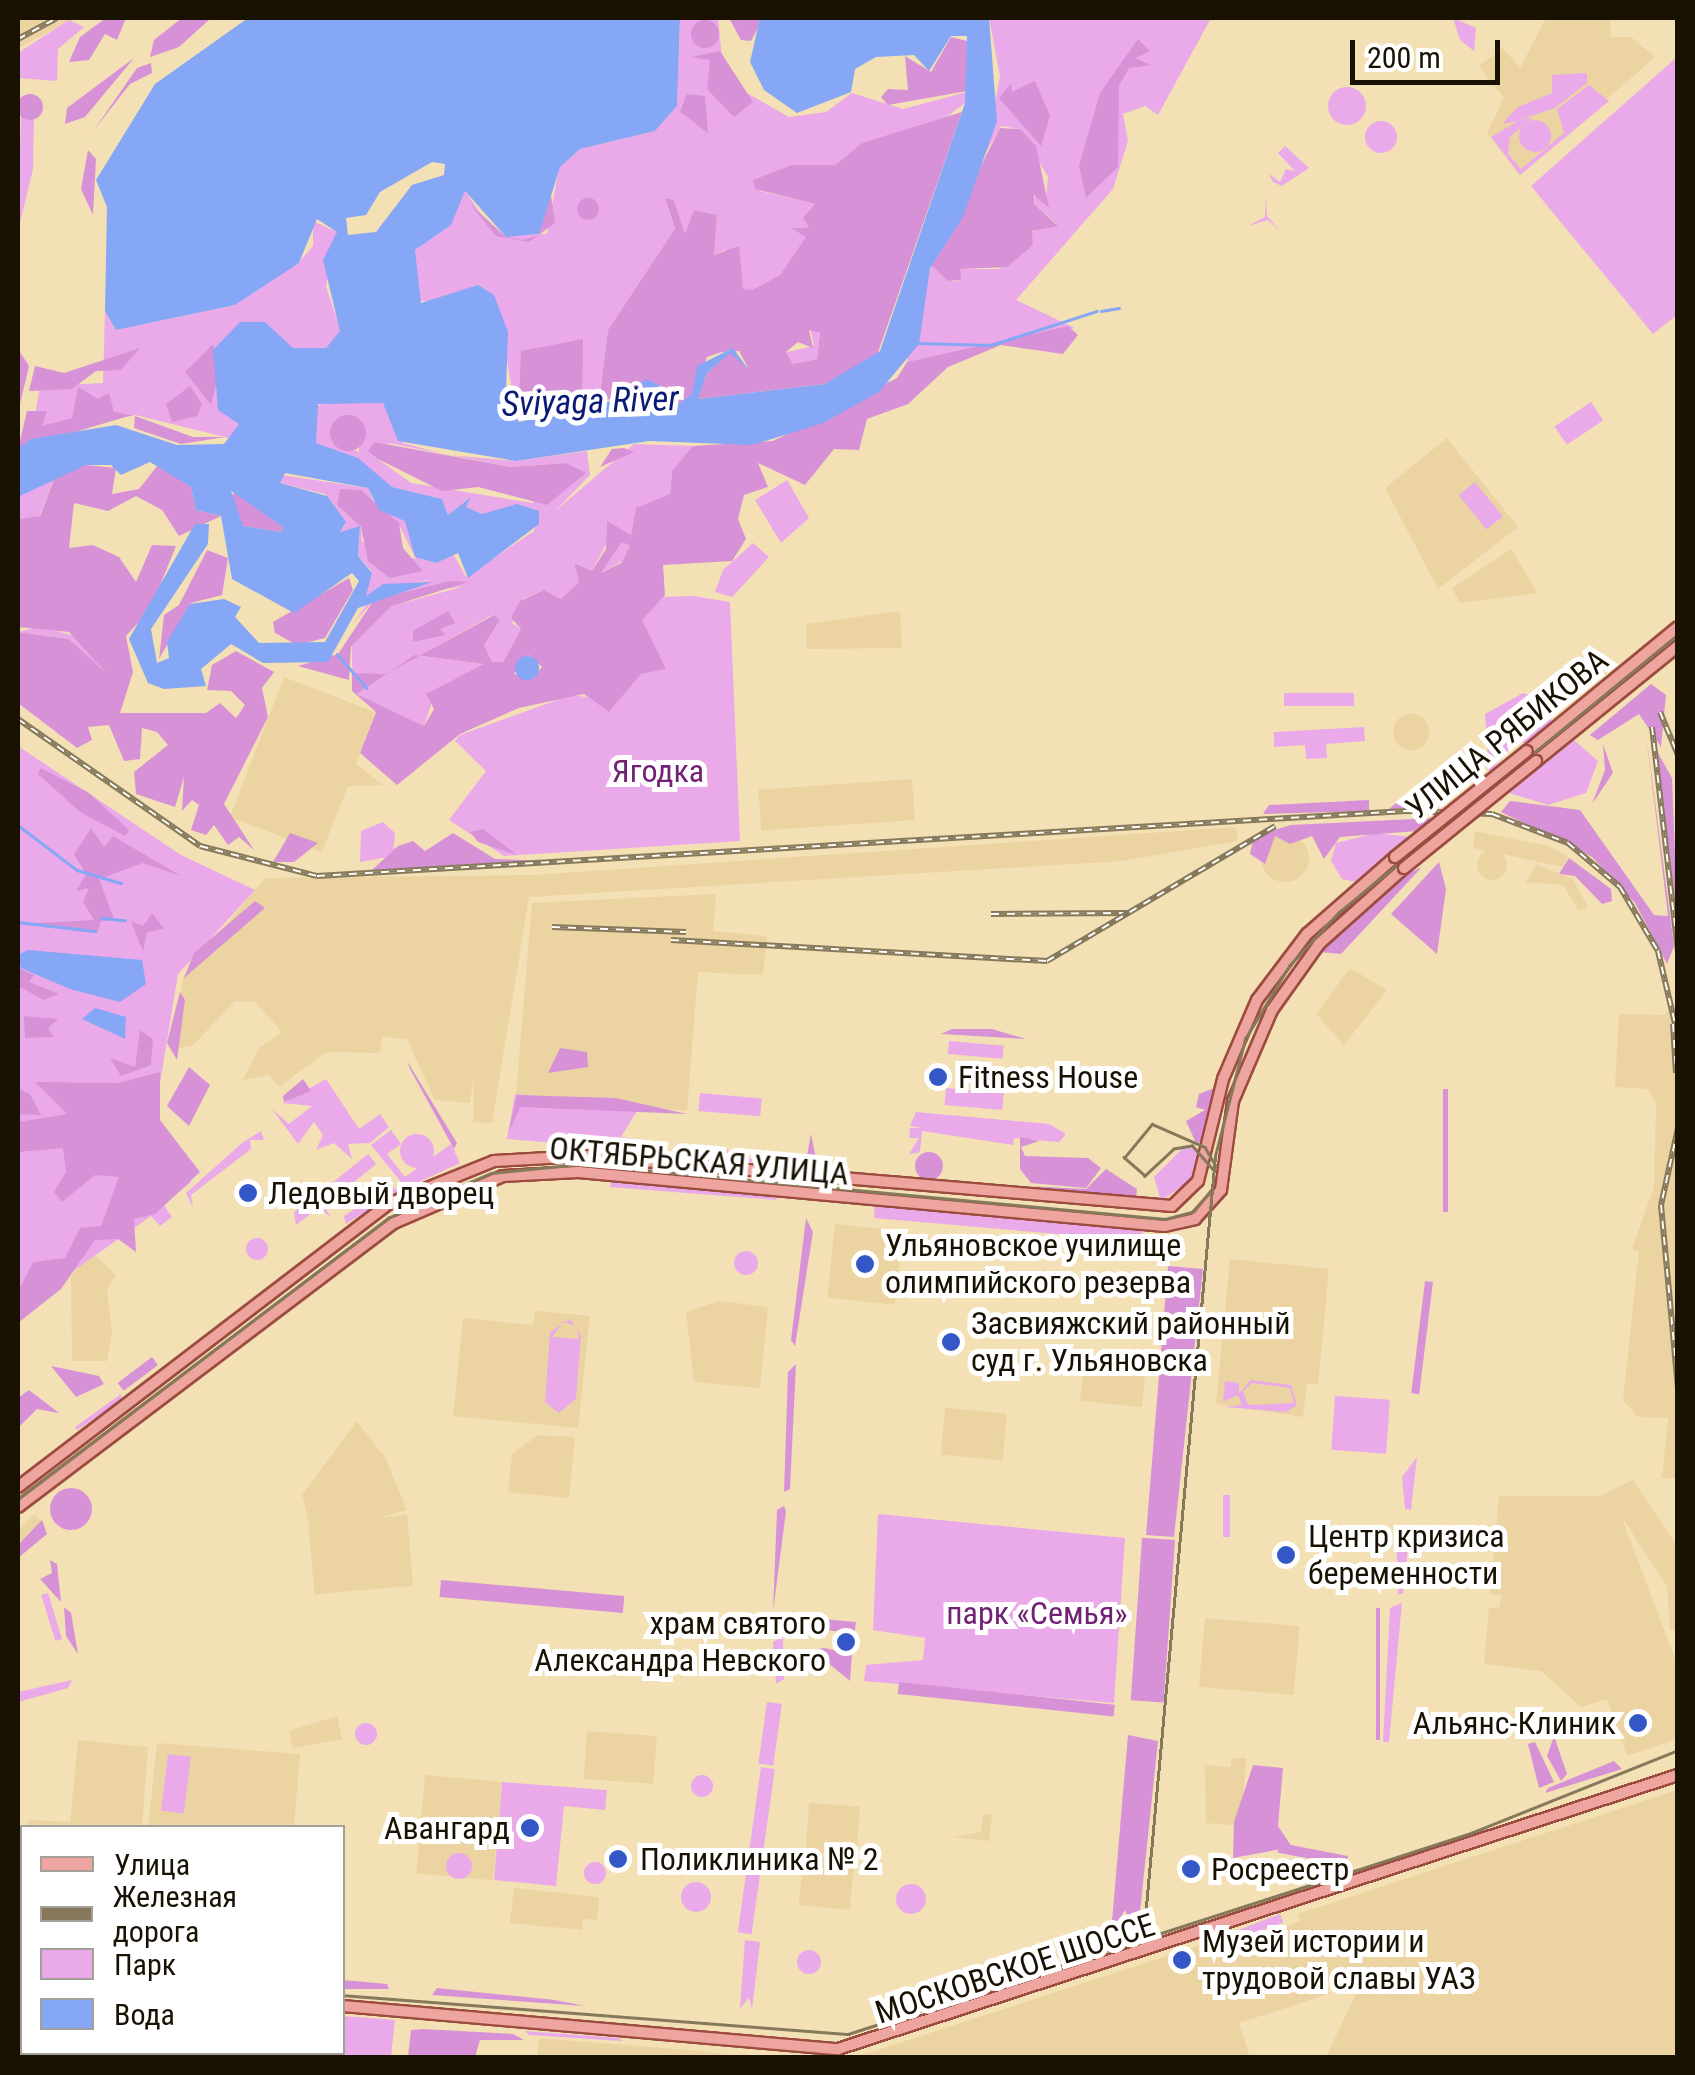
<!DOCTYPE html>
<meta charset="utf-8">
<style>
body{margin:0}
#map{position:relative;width:1695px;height:2075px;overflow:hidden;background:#f3e0b4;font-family:"Roboto Condensed",sans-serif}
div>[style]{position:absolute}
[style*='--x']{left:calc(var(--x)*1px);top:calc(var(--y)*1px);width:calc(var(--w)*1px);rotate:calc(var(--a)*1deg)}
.built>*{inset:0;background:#ebd4a2;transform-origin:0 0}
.round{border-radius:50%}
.green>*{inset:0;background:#eaaaea;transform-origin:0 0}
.forest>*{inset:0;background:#d792d7;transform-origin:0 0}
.water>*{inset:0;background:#86a6f6}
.stream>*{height:2.5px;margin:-1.25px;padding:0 1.25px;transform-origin:1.25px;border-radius:1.25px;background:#86a6f6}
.roads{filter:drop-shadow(2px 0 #9c4b3f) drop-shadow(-2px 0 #9c4b3f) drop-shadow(0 2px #9c4b3f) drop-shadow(0 -2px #9c4b3f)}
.primary>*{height:10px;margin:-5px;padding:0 5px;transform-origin:5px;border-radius:5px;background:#eea59f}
.tram>*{height:2.5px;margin:-1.25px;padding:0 1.25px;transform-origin:1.25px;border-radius:1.25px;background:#86795b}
.rail>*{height:6px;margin-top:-3px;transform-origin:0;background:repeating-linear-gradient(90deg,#fff 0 8px,#86795b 0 16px);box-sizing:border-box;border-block:2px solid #86795b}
.bridges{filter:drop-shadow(2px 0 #9c4b3f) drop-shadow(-2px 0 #9c4b3f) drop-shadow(0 2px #9c4b3f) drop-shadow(0 -2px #9c4b3f)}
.primary-bridge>*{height:10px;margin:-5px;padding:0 5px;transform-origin:5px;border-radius:5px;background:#eea59f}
.dots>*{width:28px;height:28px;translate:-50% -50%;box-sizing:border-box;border:5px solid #fff;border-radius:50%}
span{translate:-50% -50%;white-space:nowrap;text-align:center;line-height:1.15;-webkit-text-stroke:10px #fff;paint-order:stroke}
.street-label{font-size:32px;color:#191203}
.park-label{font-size:32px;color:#722174}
.poi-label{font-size:32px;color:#191203}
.left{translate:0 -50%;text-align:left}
.right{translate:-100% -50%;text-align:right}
.water-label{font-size:35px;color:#0b1a75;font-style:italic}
.frame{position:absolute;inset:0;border:20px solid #191203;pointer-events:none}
.legend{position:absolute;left:20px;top:1825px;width:325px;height:230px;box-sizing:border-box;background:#fff;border:2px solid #a3a09a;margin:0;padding:12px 18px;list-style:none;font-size:30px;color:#191203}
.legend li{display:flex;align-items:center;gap:20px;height:50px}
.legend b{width:50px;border:2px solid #a3a09a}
.scale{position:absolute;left:1350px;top:40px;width:150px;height:45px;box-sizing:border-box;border:5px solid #191203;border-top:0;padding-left:12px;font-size:30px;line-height:35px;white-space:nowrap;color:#191203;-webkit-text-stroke:8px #fff;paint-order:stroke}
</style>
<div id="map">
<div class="built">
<i style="clip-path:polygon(18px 18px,76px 18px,18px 48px)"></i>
<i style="clip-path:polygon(1546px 18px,1610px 18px,1611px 37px,1631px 37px,1655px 57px,1520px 175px,1487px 133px,1504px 98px,1479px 66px,1503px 48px,1520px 68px)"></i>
<i style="clip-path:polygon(1447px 438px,1518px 527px,1438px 589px,1385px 488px)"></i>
<i style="clip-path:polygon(1511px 549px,1538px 593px,1460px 603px,1452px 588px)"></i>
<i style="clip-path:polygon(900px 611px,902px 648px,807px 649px,806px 624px)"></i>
<i style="clip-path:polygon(284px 677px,375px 712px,356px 764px,383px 785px,348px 786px,322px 852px,230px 817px)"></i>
<i class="round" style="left:1393px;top:714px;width:36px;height:36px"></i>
<i style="left:912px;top:779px;width:41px;height:154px;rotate:86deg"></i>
<i style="clip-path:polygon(1236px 827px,1238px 841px,1122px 861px,529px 897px,492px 1123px,473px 1122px,474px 1074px,470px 1103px,435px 1100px,407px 1039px,382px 1037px,380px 1053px,326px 1052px,279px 1087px,269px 1075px,243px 1080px,259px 1048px,282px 1032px,255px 1002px,235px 1001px,192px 1046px,174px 1049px,183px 977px,265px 878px,533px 875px)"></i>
<i style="clip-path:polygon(1475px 831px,1548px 846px,1567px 856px,1564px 867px,1473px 848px)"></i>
<i class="round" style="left:1261px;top:834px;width:48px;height:48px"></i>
<i class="round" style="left:1477px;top:850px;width:30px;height:30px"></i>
<i style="clip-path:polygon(1537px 865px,1573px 879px,1588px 907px,1579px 911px,1563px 885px,1525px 882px)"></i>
<i style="clip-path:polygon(716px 894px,713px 931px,767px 936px,763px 975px,698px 972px,687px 1111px,516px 1094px,532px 903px)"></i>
<i style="clip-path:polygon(1350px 968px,1387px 990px,1344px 1045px,1316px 1014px)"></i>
<i style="clip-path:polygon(1677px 1006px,1677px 1478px,1662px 1478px,1668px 1418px,1638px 1417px,1623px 1400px,1639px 1251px,1632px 1249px,1654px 1187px,1656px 1103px,1648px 1089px,1615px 1087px,1619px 1014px,1663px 1015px)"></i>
<i style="left:835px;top:1224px;width:68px;height:74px;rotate:6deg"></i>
<i style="clip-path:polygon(92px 1252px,116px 1275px,107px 1289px,112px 1334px,107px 1361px,72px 1361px,71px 1276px)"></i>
<i style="clip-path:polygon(1230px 1259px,1329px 1269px,1318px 1384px,1307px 1384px,1303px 1417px,1216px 1404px)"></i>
<i style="clip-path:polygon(719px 1301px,768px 1307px,760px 1388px,694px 1382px,686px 1312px)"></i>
<i style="clip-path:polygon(535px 1311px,590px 1316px,578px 1428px,453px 1416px,463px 1318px,533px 1325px)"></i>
<i style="left:1085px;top:1354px;width:62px;height:47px;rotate:6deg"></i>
<i style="left:945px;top:1408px;width:62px;height:47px;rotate:5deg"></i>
<i style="clip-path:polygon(357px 1421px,385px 1457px,407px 1510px,312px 1535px,302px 1495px)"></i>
<i style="clip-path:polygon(538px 1435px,575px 1437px,569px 1498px,508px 1492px,512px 1454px)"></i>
<i style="clip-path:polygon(1633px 1480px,1677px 1546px,1677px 1629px,1670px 1630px,1667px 1586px,1621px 1516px,1677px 1664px,1677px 1739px,1627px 1756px,1607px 1699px,1581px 1707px,1541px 1671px,1484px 1664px,1489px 1608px,1500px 1607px,1501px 1595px,1490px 1594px,1499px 1496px,1600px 1496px)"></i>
<i style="clip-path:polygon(35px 1514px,45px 1526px,23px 1545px,18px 1530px)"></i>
<i style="left:407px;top:1515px;width:71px;height:99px;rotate:85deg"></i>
<i style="left:1205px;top:1618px;width:95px;height:69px;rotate:5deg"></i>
<i style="clip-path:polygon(337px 1716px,342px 1739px,293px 1748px,289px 1731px)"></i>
<i style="left:587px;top:1731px;width:70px;height:48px;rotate:4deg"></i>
<i style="clip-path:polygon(78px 1740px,148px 1747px,142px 1827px,28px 1827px,28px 1820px,70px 1822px)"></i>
<i style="clip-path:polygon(157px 1743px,300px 1754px,294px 1827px,148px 1828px)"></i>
<i style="clip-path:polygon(1232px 1758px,1246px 1758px,1241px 1826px,1206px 1823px,1205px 1765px,1230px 1767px)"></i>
<i style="left:425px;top:1775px;width:77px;height:99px;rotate:5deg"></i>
<i style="clip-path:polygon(1677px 1790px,1677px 2057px,1326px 2057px,1369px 1966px,1323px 1982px,1325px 1995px,1239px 2023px,1250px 2057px,853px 2058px,1207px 1943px,1217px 1952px,1300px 1921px,1298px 1914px)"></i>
<i style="left:809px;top:1803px;width:51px;height:49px;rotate:4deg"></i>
<i style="clip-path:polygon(983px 1814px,992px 1815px,989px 1841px,954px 1837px,981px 1832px)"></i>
<i style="left:804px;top:1855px;width:51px;height:50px;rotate:6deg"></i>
<i style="clip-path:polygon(514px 1888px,599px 1897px,597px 1920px,583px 1919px,582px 1930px,510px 1923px)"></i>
<i style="clip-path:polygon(539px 2038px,700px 2051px,745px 2057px,537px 2058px)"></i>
</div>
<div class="green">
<i style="clip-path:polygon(680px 18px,718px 18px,724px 80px,789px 117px,826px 112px,852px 93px,903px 109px,967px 92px,965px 103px,941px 121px,862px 143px,835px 165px,753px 180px,760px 191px,815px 204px,809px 227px,795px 227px,807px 237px,780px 275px,753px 290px,743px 290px,725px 250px,714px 255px,717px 215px,694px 210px,685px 235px,674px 200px,665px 198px,675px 230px,608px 330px,599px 402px,517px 421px,498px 305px,474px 286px,447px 301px,417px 301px,415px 250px,447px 227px,465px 191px,496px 236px,547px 234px,559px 167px,580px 149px,655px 131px,677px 106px)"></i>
<i style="clip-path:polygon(989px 18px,1211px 18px,1158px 115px,1145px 106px,1123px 114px,1128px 141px,1113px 189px,1016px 300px,1075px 328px,907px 362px,931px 265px,948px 281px,959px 281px,960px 269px,999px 269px,1031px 232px,1057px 224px,1034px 204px,1035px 195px,1046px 200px,1048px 177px,1020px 129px,1001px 126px,985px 154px,1000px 76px)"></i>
<i style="clip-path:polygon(1453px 18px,1476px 28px,1474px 51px,1460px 40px)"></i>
<i style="clip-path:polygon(69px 20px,84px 27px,58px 49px,57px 81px,18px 78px,18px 53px)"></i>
<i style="clip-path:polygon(1677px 57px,1677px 315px,1653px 334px,1531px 186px)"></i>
<i style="clip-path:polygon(1587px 73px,1587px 83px,1555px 108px,1519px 120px,1533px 117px,1510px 137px,1508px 154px,1521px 169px,1564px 133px,1557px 109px,1589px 85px,1609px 101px,1520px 175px,1491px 137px,1518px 121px,1502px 124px,1518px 107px,1552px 93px,1552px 75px)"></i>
<i class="round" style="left:1328px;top:87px;width:38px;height:38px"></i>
<i style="clip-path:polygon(21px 114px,34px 116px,33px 169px,18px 231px)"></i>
<i class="round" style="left:1519px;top:120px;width:32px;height:32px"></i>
<i class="round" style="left:1365px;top:121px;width:32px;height:32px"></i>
<i style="clip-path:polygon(1285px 146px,1309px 168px,1282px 186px,1273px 182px,1269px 174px,1280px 182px,1286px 169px,1295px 171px,1278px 153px)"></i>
<i style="clip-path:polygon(1266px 197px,1267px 216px,1280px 231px,1268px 220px,1248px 226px,1265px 217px)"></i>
<i style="clip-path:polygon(313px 221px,337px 232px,326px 286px,341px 331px,326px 348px,292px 348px,265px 322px,214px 363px,216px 390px,240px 424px,229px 438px,135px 415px,31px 439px,40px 386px,103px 383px,105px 311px,116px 330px,235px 305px,299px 262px,313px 246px)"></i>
<i style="clip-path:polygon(810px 328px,820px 333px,817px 359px,793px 364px,786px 352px,814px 346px)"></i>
<i style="clip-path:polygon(evenodd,336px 400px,383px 403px,403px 443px,448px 455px,516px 461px,587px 451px,590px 475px,555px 511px,634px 444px,693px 446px,689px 462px,672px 471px,670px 495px,637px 508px,631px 535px,608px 541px,592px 571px,574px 563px,579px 582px,561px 599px,544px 590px,523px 599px,512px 623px,521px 629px,503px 662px,492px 662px,484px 645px,500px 620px,492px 615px,386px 675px,352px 673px,352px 646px,392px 606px,465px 586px,374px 600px,351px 626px,370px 600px,432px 579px,365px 596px,371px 570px,358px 556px,360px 527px,340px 532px,346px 523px,325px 494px,280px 483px,282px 475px,368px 488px,375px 505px,405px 520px,422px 559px,436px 563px,451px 550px,466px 577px,534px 531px,538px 511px,482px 514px,466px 507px,471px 497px,448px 515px,442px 499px,392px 487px,316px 443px,316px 406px,336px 400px,357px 421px,359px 429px,359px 452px,335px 442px,357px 421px,336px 400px,388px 443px,511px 467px,566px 463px,533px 503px,411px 483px,378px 459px,388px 443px,336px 400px,340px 490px,361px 490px,398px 523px,416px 559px,362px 542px,361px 527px,337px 505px,340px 490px)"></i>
<i style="left:1591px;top:402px;width:22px;height:44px;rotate:56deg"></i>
<i style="clip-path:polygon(55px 477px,39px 517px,18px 519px,18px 497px)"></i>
<i style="clip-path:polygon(787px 480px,809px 518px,781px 543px,755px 500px)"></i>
<i style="left:1475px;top:482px;width:44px;height:21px;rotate:51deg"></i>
<i style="clip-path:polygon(622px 542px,630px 546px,622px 561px,601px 573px)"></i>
<i style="clip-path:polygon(753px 543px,769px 557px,732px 597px,715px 592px,723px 570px)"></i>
<i style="clip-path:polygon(693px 596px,730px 602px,740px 841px,504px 856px,449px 820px,486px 771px,455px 741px,460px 735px,571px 695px,602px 699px,609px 711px,641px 674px,632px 621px,661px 597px)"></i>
<i style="clip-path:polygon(40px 626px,77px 637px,105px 673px,69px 639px,18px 632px)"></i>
<i style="clip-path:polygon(415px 655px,485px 664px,435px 693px,424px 726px,357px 694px)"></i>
<i style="left:1354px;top:693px;width:13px;height:70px;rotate:90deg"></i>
<i style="clip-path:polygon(1523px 693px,1545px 700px,1552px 721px,1525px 744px,1518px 740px,1489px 773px,1485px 714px)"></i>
<i style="clip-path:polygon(1364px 727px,1365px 741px,1326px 744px,1327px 758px,1306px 759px,1305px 745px,1274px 747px,1274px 732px)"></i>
<i style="clip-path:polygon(1574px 740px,1598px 761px,1586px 793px,1548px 805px,1509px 793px)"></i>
<i style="clip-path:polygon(18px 746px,181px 855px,255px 890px,178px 974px,153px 1126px,191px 1182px,164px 1205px,172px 1217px,160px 1226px,151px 1216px,18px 1310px)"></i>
<i style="clip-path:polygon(383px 822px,395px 833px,393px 856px,360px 862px,361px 831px)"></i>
<i style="clip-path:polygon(1376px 833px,1411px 837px,1356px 882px,1342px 879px,1331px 861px,1336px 843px)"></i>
<i style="left:949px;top:1041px;width:55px;height:13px;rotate:5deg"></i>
<i style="clip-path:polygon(326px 1079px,359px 1129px,380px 1114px,389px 1127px,370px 1143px,348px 1144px,352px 1159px,334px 1143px,316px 1150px,323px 1135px,314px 1122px,298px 1144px,272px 1109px,289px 1124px,312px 1106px,283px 1103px)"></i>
<i style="left:946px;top:1088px;width:58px;height:17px;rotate:5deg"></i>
<i style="left:700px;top:1093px;width:62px;height:18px;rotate:5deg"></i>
<i style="clip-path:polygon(515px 1094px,640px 1106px,621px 1137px,636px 1139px,635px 1150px,507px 1139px)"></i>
<i style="clip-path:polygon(916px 1112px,1049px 1124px,1066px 1134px,1059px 1142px,1014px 1138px,1013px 1145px,922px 1131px,920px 1152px,909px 1154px,919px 1138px,909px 1138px,910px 1128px,922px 1128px,910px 1126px)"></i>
<i style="clip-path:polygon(391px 1130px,401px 1144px,387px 1154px,405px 1177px,451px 1144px,460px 1163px,406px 1188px,371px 1145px)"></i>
<i style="clip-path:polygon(261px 1131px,264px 1140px,250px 1140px,251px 1149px,191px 1195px,193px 1208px,186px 1193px,242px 1143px)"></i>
<i class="round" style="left:400px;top:1134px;width:34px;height:34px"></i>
<i style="clip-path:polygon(1184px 1147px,1201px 1150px,1192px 1179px,1161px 1201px,1154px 1177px)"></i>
<i style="clip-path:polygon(701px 1148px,744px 1152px,754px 1162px,700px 1157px)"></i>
<i style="left:368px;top:1154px;width:13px;height:53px;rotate:51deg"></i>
<i style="clip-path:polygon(611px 1181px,774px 1196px,777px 1200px,610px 1187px)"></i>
<i style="clip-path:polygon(390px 1185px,398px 1191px,346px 1224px,344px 1216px)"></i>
<i style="clip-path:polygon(316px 1195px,331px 1217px,318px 1208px,296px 1225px,294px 1212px)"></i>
<i style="left:875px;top:1205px;width:269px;height:13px;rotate:5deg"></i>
<i class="round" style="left:246px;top:1238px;width:22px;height:22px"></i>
<i class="round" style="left:734px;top:1251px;width:24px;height:24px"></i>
<i style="clip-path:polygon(evenodd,570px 1319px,581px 1335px,576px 1399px,559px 1413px,545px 1402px,550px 1332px,570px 1319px,564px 1321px,577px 1327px,579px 1339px,552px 1337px,564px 1321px)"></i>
<i style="clip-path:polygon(evenodd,1251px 1380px,1291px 1385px,1297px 1405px,1286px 1412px,1225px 1407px,1242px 1405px,1238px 1395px,1223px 1402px,1225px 1381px,1239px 1383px,1239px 1393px,1251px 1380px,1252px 1383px,1290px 1388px,1294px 1403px,1248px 1405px,1243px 1391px,1252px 1383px)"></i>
<i style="clip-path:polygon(121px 1394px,122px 1401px,77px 1430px,75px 1427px)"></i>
<i style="left:1335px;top:1396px;width:55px;height:54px;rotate:4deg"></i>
<i style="clip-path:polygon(1417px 1457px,1411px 1510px,1405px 1509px,1402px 1477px)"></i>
<i style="left:1230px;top:1495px;width:42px;height:7px;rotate:90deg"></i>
<i style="clip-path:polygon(878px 1514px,1125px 1538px,1114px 1703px,864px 1681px,866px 1665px,923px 1660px,925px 1638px,873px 1630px)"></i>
<i style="clip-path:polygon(1410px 1529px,1403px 1594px,1398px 1594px,1396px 1530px)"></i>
<i style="left:48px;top:1593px;width:48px;height:7px;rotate:73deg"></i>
<i style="clip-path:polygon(1402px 1603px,1389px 1742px,1383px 1742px,1390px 1608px)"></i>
<i style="clip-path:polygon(783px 1636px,784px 1679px,776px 1684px,773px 1642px)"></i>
<i style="clip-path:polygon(72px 1680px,68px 1688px,18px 1702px,18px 1692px)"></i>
<i style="left:767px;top:1702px;width:15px;height:62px;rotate:8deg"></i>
<i class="round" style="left:355px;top:1723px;width:22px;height:22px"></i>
<i style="left:168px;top:1754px;width:23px;height:57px;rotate:7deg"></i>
<i style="left:761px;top:1767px;width:14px;height:167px;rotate:8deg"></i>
<i class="round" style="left:691px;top:1775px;width:22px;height:22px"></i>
<i style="clip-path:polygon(502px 1782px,607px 1790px,605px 1810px,564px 1806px,556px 1886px,494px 1880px)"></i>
<i class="round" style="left:446px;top:1853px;width:26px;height:26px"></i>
<i class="round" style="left:584px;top:1862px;width:22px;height:22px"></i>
<i class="round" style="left:681px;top:1882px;width:30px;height:30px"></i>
<i class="round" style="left:896px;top:1884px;width:30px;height:30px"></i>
<i style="left:1280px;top:1914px;width:9px;height:55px;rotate:69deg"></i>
<i style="clip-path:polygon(745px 1940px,760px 1942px,752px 2010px,749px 1997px,740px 2009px)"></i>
<i class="round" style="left:797px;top:1950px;width:24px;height:24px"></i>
<i style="clip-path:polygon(18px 1988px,22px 2052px,143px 2057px,18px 2057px)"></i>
<i style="clip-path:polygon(343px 2016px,395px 2020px,391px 2057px,198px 2057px,342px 2052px)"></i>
<i style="clip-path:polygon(525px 2031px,618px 2038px,623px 2041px,529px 2035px)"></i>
</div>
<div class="forest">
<i style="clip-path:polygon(106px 18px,126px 18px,117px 40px,105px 34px,89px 60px,69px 62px,80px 37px)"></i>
<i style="clip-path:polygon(182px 18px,211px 18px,179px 47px,150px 57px,154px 40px)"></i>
<i style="clip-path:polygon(729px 18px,760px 18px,761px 22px,751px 41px,741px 40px)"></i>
<i class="round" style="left:691px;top:20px;width:28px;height:28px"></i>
<i style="clip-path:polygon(951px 37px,967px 41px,967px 91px,888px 105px,881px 97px,888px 89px,908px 90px,905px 56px,931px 72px)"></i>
<i style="clip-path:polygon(1138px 39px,1150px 51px,1135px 58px,1151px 65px,1129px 68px,1119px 86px,1118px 167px,1086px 198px,1079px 166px,1100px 93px)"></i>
<i style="clip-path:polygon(720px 51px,753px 102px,734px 117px,707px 89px,710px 60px,691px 57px)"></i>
<i style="clip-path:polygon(134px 58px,85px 117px,65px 124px,67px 108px)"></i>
<i style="clip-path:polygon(151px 63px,152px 73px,130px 84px,94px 130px,137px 68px)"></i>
<i style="clip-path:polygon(1035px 81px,1050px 116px,1041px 146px,999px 98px,1011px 83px,1012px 92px)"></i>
<i style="clip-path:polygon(687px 94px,705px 96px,708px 133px,680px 112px)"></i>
<i class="round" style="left:17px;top:94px;width:26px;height:26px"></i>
<i style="clip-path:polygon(evenodd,962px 112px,875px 361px,825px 384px,698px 399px,707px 373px,730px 352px,748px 368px,739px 351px,722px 352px,707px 357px,693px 394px,676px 406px,658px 400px,661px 386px,599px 402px,608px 330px,675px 229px,665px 198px,674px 200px,685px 234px,694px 210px,717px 215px,714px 255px,739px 246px,743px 289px,752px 290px,780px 275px,806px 237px,791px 228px,809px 227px,803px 218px,815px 204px,755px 189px,753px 180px,792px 165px,835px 165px,862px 143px,962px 112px,809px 330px,820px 333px,817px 359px,793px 364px,786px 352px,798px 342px,813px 348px,809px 330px)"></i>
<i style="clip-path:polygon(1000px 128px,1020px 129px,1036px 146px,1049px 208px,1034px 195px,1034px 204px,1058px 226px,1032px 231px,1033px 245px,1007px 267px,960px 269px,961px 280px,948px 281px,931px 265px)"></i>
<i style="clip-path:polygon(88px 150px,96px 159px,93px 215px,81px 189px)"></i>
<i style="clip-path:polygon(550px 188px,555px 223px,529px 242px,496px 236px,469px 203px,506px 237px,523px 240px,538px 235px)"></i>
<i class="round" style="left:577px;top:198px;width:22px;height:22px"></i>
<i style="clip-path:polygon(evenodd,1068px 326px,1078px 335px,1063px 354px,1001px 345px,948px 367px,908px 404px,867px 419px,859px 450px,834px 449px,805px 485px,758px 463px,768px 487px,744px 495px,738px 519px,746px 539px,732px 561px,663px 565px,665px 595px,642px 620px,666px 669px,641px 674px,609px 712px,584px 694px,519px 708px,460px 734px,397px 785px,360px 753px,376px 712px,352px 691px,352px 673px,386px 674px,494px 615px,500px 620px,484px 645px,492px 662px,503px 662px,521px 629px,511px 618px,520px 601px,544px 590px,561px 599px,579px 582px,574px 563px,592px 571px,606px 549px,607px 521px,631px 535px,636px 508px,670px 494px,672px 471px,693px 446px,773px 441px,897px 378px,907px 362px,1068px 326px,622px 542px,630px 546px,621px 563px,601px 573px,622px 542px,1068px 326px,415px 655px,484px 664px,426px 694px,434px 709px,424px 726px,357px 694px,415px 655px,1068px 326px,528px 655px,542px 667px,532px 678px,514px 674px,528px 655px)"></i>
<i style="clip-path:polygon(583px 339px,582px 407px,561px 414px,519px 401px,521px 351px)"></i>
<i style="clip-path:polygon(213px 344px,219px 373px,211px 405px,185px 372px)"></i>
<i style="clip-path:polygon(140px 348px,121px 370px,96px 371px,72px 389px,29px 391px,35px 366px,64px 373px)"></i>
<i style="clip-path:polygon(18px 349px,29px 366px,20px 404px,18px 404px)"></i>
<i style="clip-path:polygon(190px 386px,202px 404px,197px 416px,172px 422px,166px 404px)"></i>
<i style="clip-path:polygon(78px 387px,98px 399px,109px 393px,114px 412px,132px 415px,18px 449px,27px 411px,47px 411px,42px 426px,72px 418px)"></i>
<i class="round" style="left:330px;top:415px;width:36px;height:36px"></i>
<i style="clip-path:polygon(135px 416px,193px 437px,225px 437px,181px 444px,134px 428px)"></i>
<i style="clip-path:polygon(374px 442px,511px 467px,566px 463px,586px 473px,547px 505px,478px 487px,442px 491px,378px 459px,368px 451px)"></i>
<i style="clip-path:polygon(612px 449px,624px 448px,634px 452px,600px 467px)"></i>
<i style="clip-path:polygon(86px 465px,116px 468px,112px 494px,139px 489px,158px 465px,191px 487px,196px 510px,221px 516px,179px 536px,162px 510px,136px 496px,108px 511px,74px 503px,69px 548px,93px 545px,119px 557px,136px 582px,152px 545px,176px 546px,150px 610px,126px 636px,133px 672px,120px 713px,206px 713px,220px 703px,236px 718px,245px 705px,231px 691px,207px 690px,212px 665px,236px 651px,274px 672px,262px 688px,268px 717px,224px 804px,254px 850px,239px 837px,228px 845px,214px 825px,206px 835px,191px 830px,199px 805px,192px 800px,182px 811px,184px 777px,175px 807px,136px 794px,134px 772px,168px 745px,157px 732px,142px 728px,140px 759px,124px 761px,109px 725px,88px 727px,92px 740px,77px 748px,18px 703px,18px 632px,69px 639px,105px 672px,69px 632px,18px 627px,18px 519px,40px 516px,55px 477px)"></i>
<i style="clip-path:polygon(340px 489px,361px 490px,399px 523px,403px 548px,423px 571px,390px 578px,368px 561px,361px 527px,337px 505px)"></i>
<i style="clip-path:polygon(237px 491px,283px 527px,281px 532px,243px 526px,226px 499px)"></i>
<i style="clip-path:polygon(207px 550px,228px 558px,222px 595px,191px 603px,159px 659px,164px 615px,179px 605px)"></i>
<i style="clip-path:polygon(349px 578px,353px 590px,325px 638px,297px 645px,275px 633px,273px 622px)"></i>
<i style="clip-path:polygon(450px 581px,468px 582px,392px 606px,351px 647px,349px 680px,298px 666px,338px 654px,374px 600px)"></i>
<i style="clip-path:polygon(448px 611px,455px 623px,440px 629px,445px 635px,413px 642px,413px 631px)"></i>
<i style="clip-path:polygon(1651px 684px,1666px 695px,1661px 747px,1639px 714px,1598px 740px,1590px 735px)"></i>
<i style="clip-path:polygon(1646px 733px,1674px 946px,1667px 964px,1635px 903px,1592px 857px,1501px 812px,1510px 801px,1580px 810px,1654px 915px,1668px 916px)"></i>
<i style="clip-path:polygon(1603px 744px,1613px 773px,1592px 804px,1605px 770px)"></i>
<i style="clip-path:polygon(1657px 751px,1672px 778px,1677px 902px,1674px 895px)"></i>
<i style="clip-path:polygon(41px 768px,89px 793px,129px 830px,125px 836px,80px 812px,38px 774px)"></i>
<i style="clip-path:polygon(1404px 796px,1435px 796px,1449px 802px,1388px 810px)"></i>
<i style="clip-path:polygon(1369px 800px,1369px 811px,1263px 814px,1269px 805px)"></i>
<i style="clip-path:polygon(1433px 818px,1417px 831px,1340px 837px,1324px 859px,1312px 836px,1290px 844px,1275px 836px,1265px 864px,1250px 854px,1254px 836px,1291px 825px)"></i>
<i style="clip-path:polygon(91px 828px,104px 847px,113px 836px,181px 876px,143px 863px,99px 879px,114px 919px,101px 921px,97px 933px,18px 924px,94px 920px,83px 902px,89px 888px,76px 891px,86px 874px,74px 854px)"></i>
<i style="clip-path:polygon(483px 829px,517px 855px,478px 842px,470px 832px)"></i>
<i style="clip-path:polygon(290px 833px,318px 843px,294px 862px,273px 862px)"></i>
<i style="clip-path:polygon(453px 833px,495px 859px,551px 861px,372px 870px,398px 846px,413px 841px,425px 851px)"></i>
<i style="clip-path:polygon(1569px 858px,1611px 889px,1612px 901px,1602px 904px,1575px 876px,1559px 874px)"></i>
<i style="clip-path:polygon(1439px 862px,1446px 889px,1437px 954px,1391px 914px)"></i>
<i style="clip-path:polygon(1422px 867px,1341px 954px,1320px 952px,1411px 872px)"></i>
<i style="clip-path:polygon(255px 901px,265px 908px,184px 978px,194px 953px)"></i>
<i style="clip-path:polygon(152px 913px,164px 929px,147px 932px,143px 952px,131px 921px,143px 926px)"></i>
<i style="clip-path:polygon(18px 968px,34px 975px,29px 982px,59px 994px,44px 1000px,18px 986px)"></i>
<i style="clip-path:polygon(180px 992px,185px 1000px,177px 1060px,167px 1043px)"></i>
<i style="clip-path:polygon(24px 1016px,58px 1019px,48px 1028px,54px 1037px,25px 1038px)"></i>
<i style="clip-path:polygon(952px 1029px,992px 1029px,1026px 1039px,941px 1034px)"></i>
<i style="clip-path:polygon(140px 1030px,153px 1039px,151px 1065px,121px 1076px,110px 1058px,135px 1067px)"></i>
<i style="clip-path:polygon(560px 1048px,587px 1052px,588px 1067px,548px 1073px)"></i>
<i style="clip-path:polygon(407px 1061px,457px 1143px,454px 1149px,410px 1069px)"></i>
<i style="clip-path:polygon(189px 1067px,210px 1085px,189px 1126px,167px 1106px)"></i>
<i style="clip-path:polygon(160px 1072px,160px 1120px,200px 1172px,155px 1214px,134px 1219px,136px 1252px,118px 1239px,95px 1240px,61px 1289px,18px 1323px,18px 1292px,33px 1262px,65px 1258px,80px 1228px,101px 1226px,119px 1177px,95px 1175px,62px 1202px,54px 1192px,66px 1172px,63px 1148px,18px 1152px,18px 1122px,67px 1114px,35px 1082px,118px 1083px)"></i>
<i style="clip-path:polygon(303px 1079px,311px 1091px,284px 1102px,283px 1096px)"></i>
<i style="clip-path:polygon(1214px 1088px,1205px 1141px,1196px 1143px,1186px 1121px,1205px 1110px,1196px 1107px,1199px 1094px)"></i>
<i style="clip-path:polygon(18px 1089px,30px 1094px,41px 1115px,18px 1114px)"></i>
<i style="left:1443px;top:1089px;width:5px;height:123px"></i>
<i style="clip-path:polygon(517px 1095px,616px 1098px,687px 1114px,520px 1107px,508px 1134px)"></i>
<i style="clip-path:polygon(811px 1134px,818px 1168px,796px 1170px,805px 1166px)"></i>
<i style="clip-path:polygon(1020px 1137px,1039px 1141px,1021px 1147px,1025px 1156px,1088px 1158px,1101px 1168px,1086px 1188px,1031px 1183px,1020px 1169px)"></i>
<i class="round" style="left:915px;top:1152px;width:28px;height:28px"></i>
<i style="clip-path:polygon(1106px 1169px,1137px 1189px,1136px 1199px,1029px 1186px,1086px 1189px)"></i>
<i style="clip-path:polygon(806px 1218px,813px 1232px,795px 1346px,791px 1340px)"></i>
<i style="clip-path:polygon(1168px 1266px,1203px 1269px,1174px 1537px,1146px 1535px)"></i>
<i style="left:1425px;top:1281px;width:8px;height:113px;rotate:7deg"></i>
<i style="left:152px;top:1357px;width:10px;height:43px;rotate:53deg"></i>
<i style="clip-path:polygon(796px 1364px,790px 1489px,784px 1492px,788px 1372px)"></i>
<i style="clip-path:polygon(51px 1366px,99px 1376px,104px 1384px,76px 1397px)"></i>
<i style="clip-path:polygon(29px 1390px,59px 1413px,37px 1409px,18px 1428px,18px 1398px)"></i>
<i class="round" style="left:50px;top:1488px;width:42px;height:42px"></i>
<i style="clip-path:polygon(784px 1506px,786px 1511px,773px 1612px,777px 1510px)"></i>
<i style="clip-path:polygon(42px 1520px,47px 1534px,18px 1558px,18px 1545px)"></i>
<i style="left:1175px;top:1540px;width:163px;height:33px;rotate:94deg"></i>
<i style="clip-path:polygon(50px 1560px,57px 1564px,61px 1602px,40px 1579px,52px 1573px)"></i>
<i style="left:441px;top:1580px;width:184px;height:17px;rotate:5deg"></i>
<i style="clip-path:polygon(64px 1607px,71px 1613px,78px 1654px,66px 1636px)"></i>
<i style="left:1376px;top:1608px;width:4px;height:132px"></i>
<i style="left:800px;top:1617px;width:56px;height:11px;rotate:5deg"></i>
<i style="clip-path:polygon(824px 1648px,852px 1654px,850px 1681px,812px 1650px)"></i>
<i style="left:899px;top:1682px;width:217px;height:12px;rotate:6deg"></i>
<i style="clip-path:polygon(1128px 1735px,1158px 1741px,1139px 1921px,1131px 1925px,1125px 1910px,1111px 1933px)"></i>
<i style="clip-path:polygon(1554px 1736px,1567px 1774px,1561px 1781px,1547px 1756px)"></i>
<i style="clip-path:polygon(1535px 1742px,1554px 1782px,1539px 1788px,1528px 1744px)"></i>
<i style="clip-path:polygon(1614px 1761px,1622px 1769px,1545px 1793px,1548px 1788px)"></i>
<i style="clip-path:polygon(1253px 1765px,1283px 1768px,1278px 1826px,1292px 1847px,1233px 1858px,1234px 1822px)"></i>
<i style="left:1348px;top:1856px;width:10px;height:70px;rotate:101deg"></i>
<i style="clip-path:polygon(343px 1980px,387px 1984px,389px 1989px,343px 1989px)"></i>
<i style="clip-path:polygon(437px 1988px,555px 2000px,585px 2006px,432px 1995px)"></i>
<i style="clip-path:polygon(423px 2029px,513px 2034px,524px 2040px,480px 2040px,475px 2057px,408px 2057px,411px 2030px)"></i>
</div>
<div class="water">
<i style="clip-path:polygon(evenodd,248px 18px,680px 18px,677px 106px,655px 131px,580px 149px,560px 167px,539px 234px,506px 237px,465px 191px,451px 225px,415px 250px,421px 303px,478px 285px,494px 295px,508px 332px,506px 391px,519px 422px,620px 399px,646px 379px,661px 386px,659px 402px,676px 406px,692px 394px,697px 366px,733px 348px,748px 369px,730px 353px,707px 373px,698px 399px,825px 384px,880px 351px,965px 103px,967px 36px,951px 36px,929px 71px,914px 55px,876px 57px,855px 69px,851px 92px,797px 113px,764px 90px,750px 62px,760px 18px,989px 18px,997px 121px,963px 217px,930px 268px,919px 344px,879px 392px,823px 423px,752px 445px,649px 441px,516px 461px,398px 441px,383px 403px,318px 404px,316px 443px,358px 458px,392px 487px,442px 499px,448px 515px,471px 497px,466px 507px,482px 514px,517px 504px,539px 511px,539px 524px,468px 578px,458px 553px,436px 563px,415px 557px,405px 521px,379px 510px,368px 488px,285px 473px,280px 483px,327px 496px,346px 522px,340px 532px,360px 526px,358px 556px,372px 573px,366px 596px,383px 584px,432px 582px,358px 608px,328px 662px,263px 663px,231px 644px,201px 669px,206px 686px,164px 689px,148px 683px,129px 639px,195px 524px,209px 524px,208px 544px,151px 629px,157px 663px,169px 658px,167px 642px,190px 604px,224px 599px,241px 607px,235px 617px,259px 643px,325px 642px,359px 581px,352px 573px,294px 613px,232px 579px,221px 516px,196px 510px,191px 487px,150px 462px,121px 475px,111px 465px,86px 465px,18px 497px,18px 449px,31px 439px,116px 425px,177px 445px,224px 444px,239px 424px,218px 410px,213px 350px,240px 322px,265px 322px,293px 348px,326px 348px,340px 331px,323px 260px,337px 232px,317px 219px,299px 263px,235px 305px,116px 330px,105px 311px,107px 207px,96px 180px,155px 84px,248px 18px,432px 162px,445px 164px,444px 175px,412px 185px,376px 232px,348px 235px,346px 218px,366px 215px,380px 192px,432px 162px,248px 18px,231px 491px,283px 527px,281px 532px,243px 526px,231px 491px)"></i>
<i class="round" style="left:515px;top:656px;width:24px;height:24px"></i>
<i style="clip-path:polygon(28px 950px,142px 960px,146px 984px,120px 1002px,70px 989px,21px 968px,18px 955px)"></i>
<i style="clip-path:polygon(95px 1008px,126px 1017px,125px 1039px,82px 1019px)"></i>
</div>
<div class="stream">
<i style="--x:1101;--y:311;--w:18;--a:-9"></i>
<i style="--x:917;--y:343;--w:74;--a:1.5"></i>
<i style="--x:991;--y:345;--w:111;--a:-17.8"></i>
<i style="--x:337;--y:654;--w:45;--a:48.6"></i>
<i style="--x:18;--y:825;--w:74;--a:37.3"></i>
<i style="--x:77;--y:870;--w:46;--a:16.5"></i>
<i style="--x:101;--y:918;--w:24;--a:5"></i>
<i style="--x:18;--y:922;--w:78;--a:6.7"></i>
</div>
<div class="roads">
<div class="primary">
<i style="--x:1527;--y:751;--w:195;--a:-39.4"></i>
<i style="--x:1536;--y:761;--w:183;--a:-39"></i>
<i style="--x:18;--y:1487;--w:466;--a:-37.4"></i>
<i style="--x:388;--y:1204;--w:114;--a:-22.1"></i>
<i style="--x:494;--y:1161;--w:90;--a:-3.2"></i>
<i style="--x:584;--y:1156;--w:590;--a:4.86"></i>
<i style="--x:1172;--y:1206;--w:36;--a:-44"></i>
<i style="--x:1198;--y:1181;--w:105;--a:-76.2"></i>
<i style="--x:1223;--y:1079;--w:86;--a:-66.7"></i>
<i style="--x:1257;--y:1000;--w:83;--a:-52.9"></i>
<i style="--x:1307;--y:934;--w:117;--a:-41.2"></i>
<i style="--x:18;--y:1507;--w:471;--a:-37.1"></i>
<i style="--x:394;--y:1223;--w:119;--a:-23.3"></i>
<i style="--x:503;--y:1176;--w:75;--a:-3.1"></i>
<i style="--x:578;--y:1172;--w:589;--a:5.26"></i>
<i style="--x:1165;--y:1226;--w:31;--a:-13"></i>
<i style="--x:1195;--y:1219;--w:39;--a:-48"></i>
<i style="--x:1221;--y:1190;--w:90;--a:-82.3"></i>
<i style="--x:1233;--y:1101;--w:99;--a:-66.8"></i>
<i style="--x:1272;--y:1010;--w:81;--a:-54.5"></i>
<i style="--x:1319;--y:944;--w:114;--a:-41.8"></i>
<i style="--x:18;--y:1978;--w:4;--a:0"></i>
<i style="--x:342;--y:2006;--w:498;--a:5"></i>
<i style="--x:838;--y:2049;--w:884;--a:-18.07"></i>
</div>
</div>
<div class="tram">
<i style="--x:1213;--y:1170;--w:32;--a:-131"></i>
<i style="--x:1192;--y:1146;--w:18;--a:171"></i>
<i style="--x:1174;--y:1149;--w:40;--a:137"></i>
<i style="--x:1145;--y:1176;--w:28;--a:-139"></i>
<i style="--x:1124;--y:1158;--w:44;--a:-50.5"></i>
<i style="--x:1152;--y:1124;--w:58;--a:23.5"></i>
<i style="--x:1205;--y:1147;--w:22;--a:60"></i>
<i style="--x:18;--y:1499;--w:465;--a:-37.2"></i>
<i style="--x:388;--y:1218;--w:112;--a:-23.6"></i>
<i style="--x:491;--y:1173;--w:89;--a:-5.8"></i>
<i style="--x:580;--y:1164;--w:588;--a:5.37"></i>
<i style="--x:1165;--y:1219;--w:30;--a:-15"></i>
<i style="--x:1194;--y:1211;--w:28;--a:-51"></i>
<i style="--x:1119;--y:1949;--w:41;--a:-50.9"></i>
<i style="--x:1145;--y:1917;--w:764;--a:-84.74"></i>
<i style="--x:1215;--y:1156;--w:121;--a:-75.6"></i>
<i style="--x:1245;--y:1039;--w:85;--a:-58.9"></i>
<i style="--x:1289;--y:966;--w:72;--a:-47.2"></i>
<i style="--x:1338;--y:913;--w:439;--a:-39.3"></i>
<i style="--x:18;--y:1969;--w:4;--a:0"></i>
<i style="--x:342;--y:1995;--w:508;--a:4.41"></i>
<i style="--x:848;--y:2034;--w:655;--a:-17.88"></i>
<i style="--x:1471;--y:1833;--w:223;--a:-21.8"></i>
</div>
<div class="rail">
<i style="--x:18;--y:39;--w:44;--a:-28.3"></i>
<i style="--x:1660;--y:712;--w:47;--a:67.3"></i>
<i style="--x:18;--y:719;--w:222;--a:34.9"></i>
<i style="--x:200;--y:846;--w:121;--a:14.4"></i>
<i style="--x:317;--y:876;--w:1091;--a:-3.42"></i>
<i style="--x:1406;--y:811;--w:86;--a:2"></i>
<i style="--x:1492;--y:814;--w:81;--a:20.9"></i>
<i style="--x:1568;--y:843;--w:68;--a:40.2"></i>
<i style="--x:1620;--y:887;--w:74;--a:59.3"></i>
<i style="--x:1658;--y:951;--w:87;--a:76.8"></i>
<i style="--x:1652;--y:727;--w:227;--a:83.4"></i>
<i style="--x:991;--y:914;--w:136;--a:-0.4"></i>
<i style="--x:552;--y:927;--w:134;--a:2.1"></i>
<i style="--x:671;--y:940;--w:377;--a:3.2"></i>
<i style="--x:1047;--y:961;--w:265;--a:-30.6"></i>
<i style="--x:1673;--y:1024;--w:49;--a:86.5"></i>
<i style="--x:1678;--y:1128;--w:79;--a:102.4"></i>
<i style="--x:1661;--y:1205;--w:186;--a:84.7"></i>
</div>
<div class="bridges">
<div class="primary-bridge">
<i style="--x:1395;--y:857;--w:169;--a:-38.8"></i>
<i style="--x:1404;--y:868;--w:170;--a:-39"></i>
</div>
</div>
<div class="dots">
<i style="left:938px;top:1077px;background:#3457c8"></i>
<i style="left:248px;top:1193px;background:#3457c8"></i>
<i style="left:865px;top:1264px;background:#3457c8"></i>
<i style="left:951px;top:1342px;background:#3457c8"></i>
<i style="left:1286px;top:1555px;background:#3457c8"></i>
<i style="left:846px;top:1642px;background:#3457c8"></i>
<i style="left:1638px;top:1723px;background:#3457c8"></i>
<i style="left:530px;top:1828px;background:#3457c8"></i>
<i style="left:618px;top:1859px;background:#3457c8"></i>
<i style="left:1191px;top:1869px;background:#3457c8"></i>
<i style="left:1182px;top:1960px;background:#3457c8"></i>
</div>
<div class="street-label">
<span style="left:1507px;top:734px;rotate:-39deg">УЛИЦА РЯБИКОВА</span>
<span style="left:699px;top:1161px;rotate:5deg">ОКТЯБРЬСКАЯ УЛИЦА</span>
<span style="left:1015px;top:1969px;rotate:-18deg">МОСКОВСКОЕ ШОССЕ</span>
</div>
<div class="park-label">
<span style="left:658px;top:771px">Ягодка</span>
<span style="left:1037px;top:1613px">парк «Семья»</span>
</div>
<div class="poi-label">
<span class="left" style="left:958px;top:1077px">Fitness House</span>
<span class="left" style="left:268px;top:1193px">Ледовый дворец</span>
<span class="left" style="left:885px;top:1264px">Ульяновское училище<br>олимпийского резерва</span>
<span class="left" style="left:971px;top:1342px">Засвияжский районный<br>суд г. Ульяновска</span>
<span class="left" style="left:1308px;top:1555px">Центр кризиса<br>беременности</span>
<span class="right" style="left:826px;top:1642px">храм святого<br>Александра Невского</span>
<span class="right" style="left:1616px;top:1723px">Альянс-Клиник</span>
<span class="right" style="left:510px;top:1828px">Авангард</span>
<span class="left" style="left:640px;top:1859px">Поликлиника № 2</span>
<span class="left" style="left:1211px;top:1869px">Росреестр</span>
<span class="left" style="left:1202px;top:1960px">Музей истории и<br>трудовой славы УАЗ</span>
</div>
<div class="water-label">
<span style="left:590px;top:402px;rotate:-2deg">Sviyaga River</span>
</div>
<div class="frame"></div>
<ul class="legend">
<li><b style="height:12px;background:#eea59f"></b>Улица</li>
<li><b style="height:12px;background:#86795b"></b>Железная дорога</li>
<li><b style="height:28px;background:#eaaaea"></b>Парк</li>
<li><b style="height:28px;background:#86a6f6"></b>Вода</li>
</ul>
<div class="scale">200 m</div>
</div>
